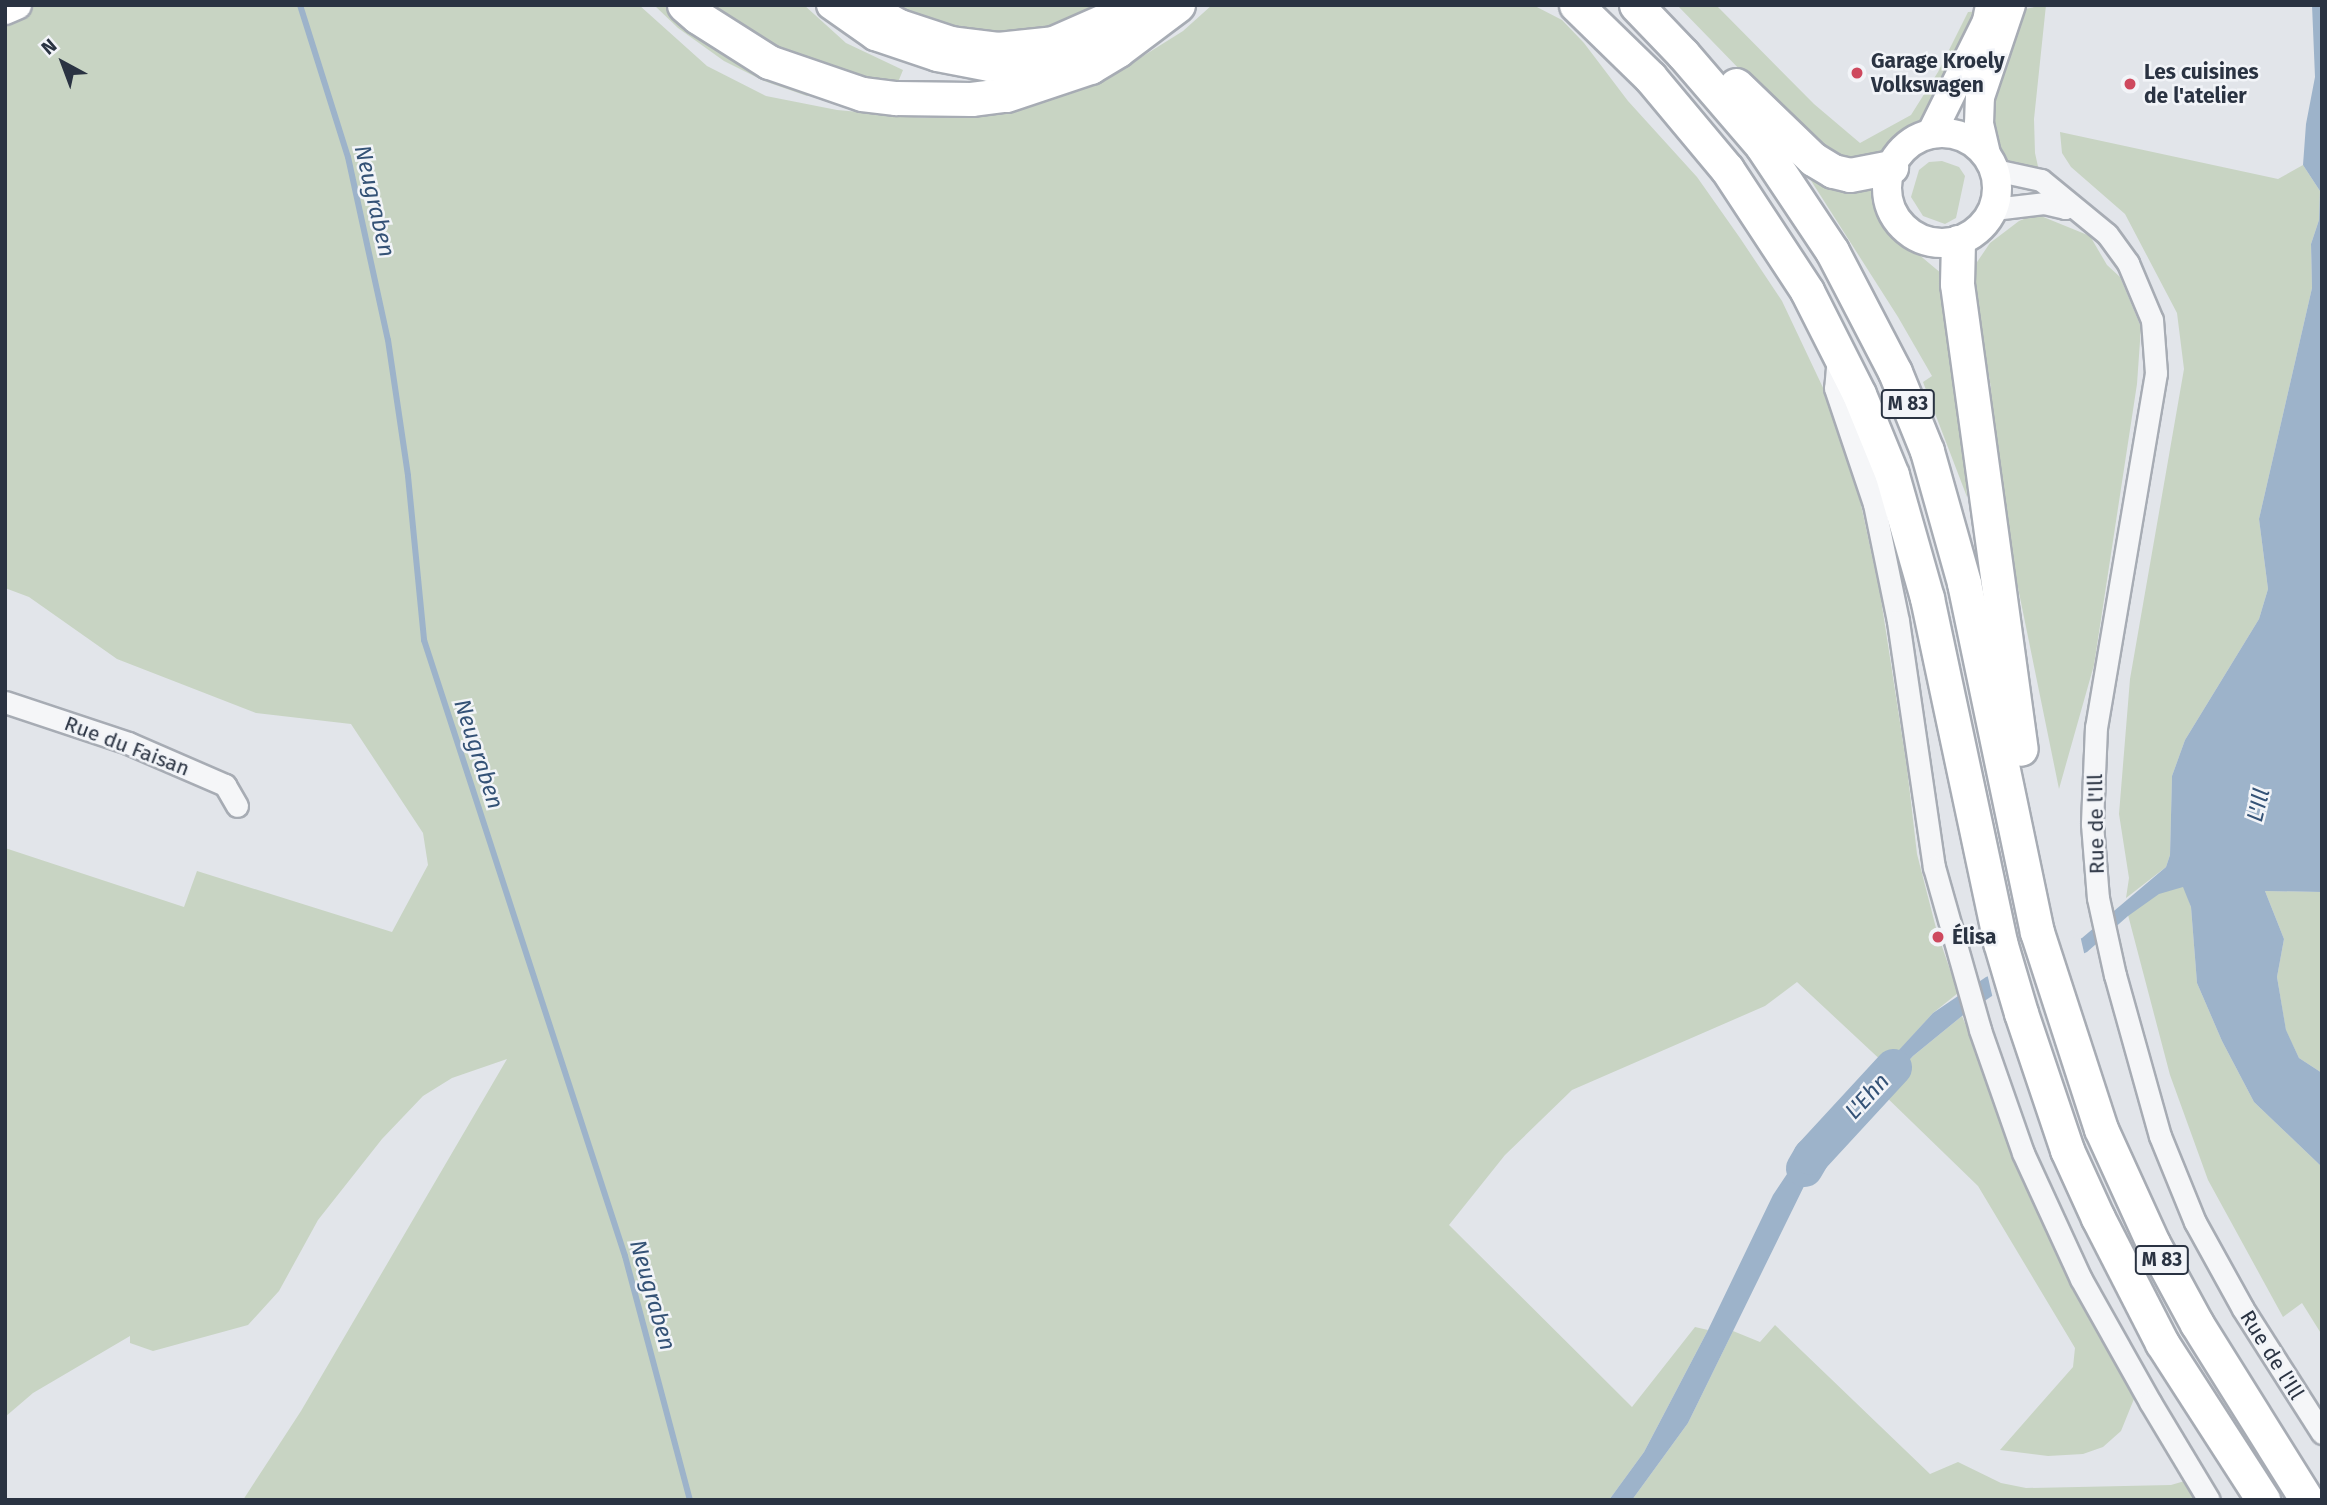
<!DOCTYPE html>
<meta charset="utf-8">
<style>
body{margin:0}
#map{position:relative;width:2327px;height:1505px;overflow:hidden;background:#e2e5ea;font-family:"Fira Sans",sans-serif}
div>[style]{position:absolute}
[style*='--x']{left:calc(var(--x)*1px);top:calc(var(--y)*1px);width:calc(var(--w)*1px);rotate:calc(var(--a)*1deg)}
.green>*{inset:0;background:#c8d4c3}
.water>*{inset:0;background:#9db3ca}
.pier>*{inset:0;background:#e2e5ea}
.stream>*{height:6px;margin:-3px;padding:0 3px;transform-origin:3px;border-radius:3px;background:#9db3ca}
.river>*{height:37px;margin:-18.5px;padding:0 18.5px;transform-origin:18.5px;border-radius:18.5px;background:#9db3ca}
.roads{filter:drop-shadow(2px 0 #a7acb4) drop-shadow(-2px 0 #a7acb4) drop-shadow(0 2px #a7acb4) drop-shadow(0 -2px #a7acb4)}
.minor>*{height:21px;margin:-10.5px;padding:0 10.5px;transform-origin:10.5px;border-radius:10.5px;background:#f5f6f8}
.secondary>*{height:28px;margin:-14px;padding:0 14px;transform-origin:14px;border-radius:14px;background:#fff}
.secondary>.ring{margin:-14px;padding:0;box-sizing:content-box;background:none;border:28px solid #fff;border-radius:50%}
.trunk>*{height:33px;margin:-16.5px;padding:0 16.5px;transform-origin:16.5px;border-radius:16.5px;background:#fff}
.dots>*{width:19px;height:19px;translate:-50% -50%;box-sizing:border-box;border:4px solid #f2f4f8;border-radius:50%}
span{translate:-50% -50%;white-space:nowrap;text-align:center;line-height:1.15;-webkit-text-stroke:5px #f2f4f8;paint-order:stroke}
.shield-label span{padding:2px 5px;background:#f2f4f8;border:2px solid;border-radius:5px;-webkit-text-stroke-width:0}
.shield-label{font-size:19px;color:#2a3342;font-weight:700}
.poi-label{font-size:21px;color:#2a3342;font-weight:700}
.left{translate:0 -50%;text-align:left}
.street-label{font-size:21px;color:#2a3342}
.water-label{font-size:23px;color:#345276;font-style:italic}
.frame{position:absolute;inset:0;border:7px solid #2a3342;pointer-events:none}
.north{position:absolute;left:28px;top:28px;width:70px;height:70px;-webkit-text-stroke:5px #f2f4f8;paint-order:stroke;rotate:319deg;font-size:19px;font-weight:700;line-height:28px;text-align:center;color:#2a3342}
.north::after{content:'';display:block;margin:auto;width:24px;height:32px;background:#2a3342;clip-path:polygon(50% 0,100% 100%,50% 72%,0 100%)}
</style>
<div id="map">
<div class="green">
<i style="clip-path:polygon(34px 5px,639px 5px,707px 66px,766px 96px,837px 110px,925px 118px,992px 114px,1038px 104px,1076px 90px,1124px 68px,1183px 31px,1212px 5px,1533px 5px,1562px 20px,1584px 43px,1628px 101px,1697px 177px,1740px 238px,1782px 301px,1834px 411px,1854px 472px,1880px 593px,1907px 768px,1917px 854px,1937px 932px,1958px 993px,1933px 1013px,1886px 1065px,1797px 982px,1765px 1006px,1572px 1090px,1505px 1155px,1449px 1225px,1632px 1407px,1695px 1327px,1708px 1330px,1644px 1452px,1609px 1500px,243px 1500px,301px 1411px,507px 1059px,452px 1078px,423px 1096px,382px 1139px,318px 1220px,279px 1291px,248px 1325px,153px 1351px,130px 1343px,130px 1336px,33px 1393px,5px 1417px,5px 848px,184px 907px,197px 871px,392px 932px,428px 865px,423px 833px,351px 724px,256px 713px,117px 659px,29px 597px,5px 588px,5px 19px)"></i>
<i style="clip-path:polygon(654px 5px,668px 5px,810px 90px,810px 95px,807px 96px,764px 81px,724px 61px,678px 28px)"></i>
<i style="clip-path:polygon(699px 5px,804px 5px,846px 43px,903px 70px,896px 87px,808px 65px)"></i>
<i style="clip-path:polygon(891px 5px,1108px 5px,1027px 33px,986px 34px,909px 17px)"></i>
<i style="clip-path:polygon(1677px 5px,1716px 5px,1814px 104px,1860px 143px,1911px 115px,1938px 72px,1968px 12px,1985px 11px,1924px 127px,1901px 146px,1851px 162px,1816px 148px)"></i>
<i style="clip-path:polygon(2046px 5px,2034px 119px,2035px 153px,2039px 171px,2023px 169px,2008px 161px,1997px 149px,1989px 131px,1995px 78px,2019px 10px)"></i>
<i style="clip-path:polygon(2060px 132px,2278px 179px,2303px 165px,2320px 191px,2319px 220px,2311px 244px,2312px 288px,2259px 519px,2268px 589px,2259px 619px,2185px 740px,2172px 776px,2170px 855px,2166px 867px,2126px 898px,2129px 878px,2119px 814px,2130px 679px,2184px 369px,2177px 313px,2125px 214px,2071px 167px,2062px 153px)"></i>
<i style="clip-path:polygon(1942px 161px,1959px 167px,1965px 176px,1956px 218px,1945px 224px,1923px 216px,1911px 197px,1919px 170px,1929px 162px)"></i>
<i style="clip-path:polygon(1810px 179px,1842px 184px,1871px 180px,1886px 227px,1942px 274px,1964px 432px,1967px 497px,1923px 382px,1932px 376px,1898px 317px)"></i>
<i style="clip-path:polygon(2036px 214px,2090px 236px,2107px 265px,2120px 277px,2141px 327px,2137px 384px,2094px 665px,2059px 789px,1993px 465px,1991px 388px,1981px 329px,1967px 290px,1973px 268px,1990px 243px,2019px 221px)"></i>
<i style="clip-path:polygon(2184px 886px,2191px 907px,2197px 983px,2222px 1041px,2254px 1102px,2322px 1167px,2322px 1335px,2302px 1303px,2283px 1317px,2208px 1180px,2170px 1075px,2128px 915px,2159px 893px)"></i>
<i style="clip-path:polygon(2265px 891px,2322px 892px,2322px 1073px,2299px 1058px,2286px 1031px,2277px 977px,2284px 939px)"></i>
<i style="clip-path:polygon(1962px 1016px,2042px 1211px,2136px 1394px,2121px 1431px,2103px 1447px,2083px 1454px,2048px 1456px,2000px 1450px,2073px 1367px,2075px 1348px,1978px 1186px,1880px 1091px,1913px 1056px)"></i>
<i style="clip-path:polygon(1775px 1325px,1930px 1474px,1958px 1462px,2001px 1483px,2026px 1488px,2171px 1485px,2188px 1480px,2202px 1500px,1632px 1500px,1688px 1423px,1733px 1331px,1760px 1342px)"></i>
</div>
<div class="water">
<i style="clip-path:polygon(2312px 5px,2322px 5px,2322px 892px,2265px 891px,2284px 939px,2277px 977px,2286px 1030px,2299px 1058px,2322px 1073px,2322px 1167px,2254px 1102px,2222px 1041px,2197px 983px,2191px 907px,2183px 887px,2159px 894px,2128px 916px,2087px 952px,1992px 996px,1962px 1016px,1913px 1056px,1863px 1110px,1853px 1100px,1933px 1013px,1986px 977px,2082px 938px,2166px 867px,2170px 855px,2172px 776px,2185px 740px,2259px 619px,2268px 589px,2259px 519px,2312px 288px,2311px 244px,2319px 220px,2320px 191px,2303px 165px,2306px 124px,2315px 77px)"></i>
<i style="clip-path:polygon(1828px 1122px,1840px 1134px,1810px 1174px,1688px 1423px,1632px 1500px,1609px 1500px,1644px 1452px,1708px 1330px,1773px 1195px,1805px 1147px)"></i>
</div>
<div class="pier">
<i style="clip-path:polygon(2080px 935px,2085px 957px,1993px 999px,1987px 973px)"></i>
</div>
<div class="stream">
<i style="--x:300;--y:5;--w:159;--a:72.5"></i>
<i style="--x:348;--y:157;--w:187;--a:77.7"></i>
<i style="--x:388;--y:340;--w:137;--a:81.6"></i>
<i style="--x:408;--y:476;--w:165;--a:84.4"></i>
<i style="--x:424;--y:640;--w:648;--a:71.93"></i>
<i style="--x:625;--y:1256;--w:253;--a:75.1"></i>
</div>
<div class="river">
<i style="--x:1804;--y:1168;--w:14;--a:-60"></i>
<i style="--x:1811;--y:1156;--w:121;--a:-47.3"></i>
</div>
<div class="roads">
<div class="minor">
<i style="--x:1995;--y:170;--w:47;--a:12.3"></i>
<i style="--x:2041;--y:180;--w:85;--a:39.3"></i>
<i style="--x:2107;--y:234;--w:36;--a:54"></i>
<i style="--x:2128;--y:263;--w:62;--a:67.2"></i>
<i style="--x:2152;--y:320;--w:53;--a:85.7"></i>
<i style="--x:2156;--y:373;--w:359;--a:99.6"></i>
<i style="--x:2096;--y:727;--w:97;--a:92.4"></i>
<i style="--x:2092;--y:824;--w:74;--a:85.4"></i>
<i style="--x:2098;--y:898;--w:79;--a:77.6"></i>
<i style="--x:2115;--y:975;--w:167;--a:74.4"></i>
<i style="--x:2160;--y:1136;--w:93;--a:67.9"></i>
<i style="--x:2195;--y:1222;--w:99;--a:61.1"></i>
<i style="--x:2243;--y:1309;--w:147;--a:57.5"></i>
<i style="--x:1994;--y:209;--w:50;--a:-6.8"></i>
<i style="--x:2044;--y:203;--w:22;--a:13"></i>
<i style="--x:2065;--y:208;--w:6;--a:-72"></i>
<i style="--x:1838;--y:356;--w:32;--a:95"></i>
<i style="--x:1835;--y:388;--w:122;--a:71.4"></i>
<i style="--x:1874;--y:504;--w:119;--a:78.4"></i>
<i style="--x:1898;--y:621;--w:249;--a:81.7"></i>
<i style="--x:1934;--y:867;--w:169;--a:74.2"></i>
<i style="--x:1980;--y:1030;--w:130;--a:70.7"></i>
<i style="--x:2023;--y:1153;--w:139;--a:65.3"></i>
<i style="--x:2081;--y:1279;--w:141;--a:60.7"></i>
<i style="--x:2150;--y:1402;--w:114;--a:59"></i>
<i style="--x:5;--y:702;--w:130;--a:18.4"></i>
<i style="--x:128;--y:743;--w:106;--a:23.4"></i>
<i style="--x:225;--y:785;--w:24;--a:60"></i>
</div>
<div class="secondary">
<i style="--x:831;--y:5;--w:54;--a:35.2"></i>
<i style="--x:875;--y:36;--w:65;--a:18.7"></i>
<i style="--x:937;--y:57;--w:53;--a:10.9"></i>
<i style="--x:989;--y:67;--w:43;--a:-4"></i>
<i style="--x:1032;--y:64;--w:30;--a:-14"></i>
<i style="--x:1061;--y:57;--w:77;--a:-25.2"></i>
<i style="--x:5;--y:10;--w:13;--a:-23"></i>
<i class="ring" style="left:1887px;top:133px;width:82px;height:82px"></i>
<i style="--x:1931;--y:134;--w:126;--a:-63.6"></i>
<i style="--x:1987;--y:21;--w:16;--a:-79"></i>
<i style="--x:1986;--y:154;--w:31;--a:-103"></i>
<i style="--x:1979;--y:124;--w:27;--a:-88"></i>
<i style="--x:1980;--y:97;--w:97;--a:-71.4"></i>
</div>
<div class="trunk">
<i style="--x:684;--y:5;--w:18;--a:41"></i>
<i style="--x:698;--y:17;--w:84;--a:32.4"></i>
<i style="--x:769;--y:62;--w:98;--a:19"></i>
<i style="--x:862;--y:94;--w:34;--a:7"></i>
<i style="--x:896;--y:98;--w:75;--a:0.8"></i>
<i style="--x:971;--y:99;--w:35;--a:-7"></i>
<i style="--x:1006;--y:95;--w:89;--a:-18.4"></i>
<i style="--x:1090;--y:67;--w:33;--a:-31"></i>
<i style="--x:1118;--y:50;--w:75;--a:-36.9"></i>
<i style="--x:862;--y:5;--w:43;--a:29.6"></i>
<i style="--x:899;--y:26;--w:55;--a:18.1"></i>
<i style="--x:951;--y:43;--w:47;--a:7.3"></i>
<i style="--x:998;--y:49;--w:55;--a:-6.2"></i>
<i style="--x:1053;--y:43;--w:95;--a:-23.6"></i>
<i style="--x:1576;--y:5;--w:103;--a:44.2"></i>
<i style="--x:1650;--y:77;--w:120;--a:50.1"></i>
<i style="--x:1727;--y:169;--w:146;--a:56.7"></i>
<i style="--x:1807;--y:291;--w:115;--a:63.2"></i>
<i style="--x:1859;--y:394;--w:87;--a:67.8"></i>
<i style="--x:1892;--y:475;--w:128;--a:74.1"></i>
<i style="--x:1927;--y:598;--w:352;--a:78"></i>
<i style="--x:2000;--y:942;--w:74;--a:73.5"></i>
<i style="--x:2021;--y:1013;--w:145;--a:71.4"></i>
<i style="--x:2067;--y:1150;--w:75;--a:65.5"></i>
<i style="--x:2098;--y:1218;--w:140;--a:62.9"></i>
<i style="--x:2162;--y:1343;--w:187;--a:57.2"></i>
<i style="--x:1636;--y:5;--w:68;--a:46.2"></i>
<i style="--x:1683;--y:54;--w:121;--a:49.3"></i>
<i style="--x:1762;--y:146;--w:126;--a:56.3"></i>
<i style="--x:1832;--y:251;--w:136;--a:62.5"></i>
<i style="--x:1895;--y:372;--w:85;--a:67.9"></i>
<i style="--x:1927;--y:451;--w:137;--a:74.3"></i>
<i style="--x:1964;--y:583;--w:357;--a:78.2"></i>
<i style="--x:2037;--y:932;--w:207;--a:72"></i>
<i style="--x:2101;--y:1129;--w:125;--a:65.5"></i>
<i style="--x:2153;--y:1243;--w:92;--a:61.5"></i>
<i style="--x:2197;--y:1324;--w:208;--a:58"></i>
<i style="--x:1736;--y:85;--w:107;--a:43.9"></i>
<i style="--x:1813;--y:159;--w:23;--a:31"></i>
<i style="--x:1833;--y:171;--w:17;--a:13"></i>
<i style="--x:1850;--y:175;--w:42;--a:-11"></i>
<i style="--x:1958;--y:242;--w:42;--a:91.4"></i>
<i style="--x:1957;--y:284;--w:469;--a:82.2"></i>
</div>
</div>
<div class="dots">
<i style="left:1857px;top:73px;background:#ce495e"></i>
<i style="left:2130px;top:84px;background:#ce495e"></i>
<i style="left:1938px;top:937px;background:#ce495e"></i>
</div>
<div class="shield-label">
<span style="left:1908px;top:404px">M 83</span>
<span style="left:2162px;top:1260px">M 83</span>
</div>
<div class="poi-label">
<span class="left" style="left:1871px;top:73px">Garage Kroely<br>Volkswagen</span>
<span class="left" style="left:2144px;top:84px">Les cuisines<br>de l'atelier</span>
<span class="left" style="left:1952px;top:937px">Élisa</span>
</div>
<div class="street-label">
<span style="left:127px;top:746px;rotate:21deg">Rue du Faisan</span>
<span style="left:2096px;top:824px;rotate:-91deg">Rue de l'Ill</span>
<span style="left:2272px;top:1355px;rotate:58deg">Rue de l'Ill</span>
</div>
<div class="water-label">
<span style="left:375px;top:201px;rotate:77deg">Neugraben</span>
<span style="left:479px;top:754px;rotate:72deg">Neugraben</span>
<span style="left:2258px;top:805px;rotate:-76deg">L'Ill</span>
<span style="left:1867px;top:1096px;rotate:-47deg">L'Ehn</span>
<span style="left:653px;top:1295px;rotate:74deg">Neugraben</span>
</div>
<div class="frame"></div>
<div class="north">N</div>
</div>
